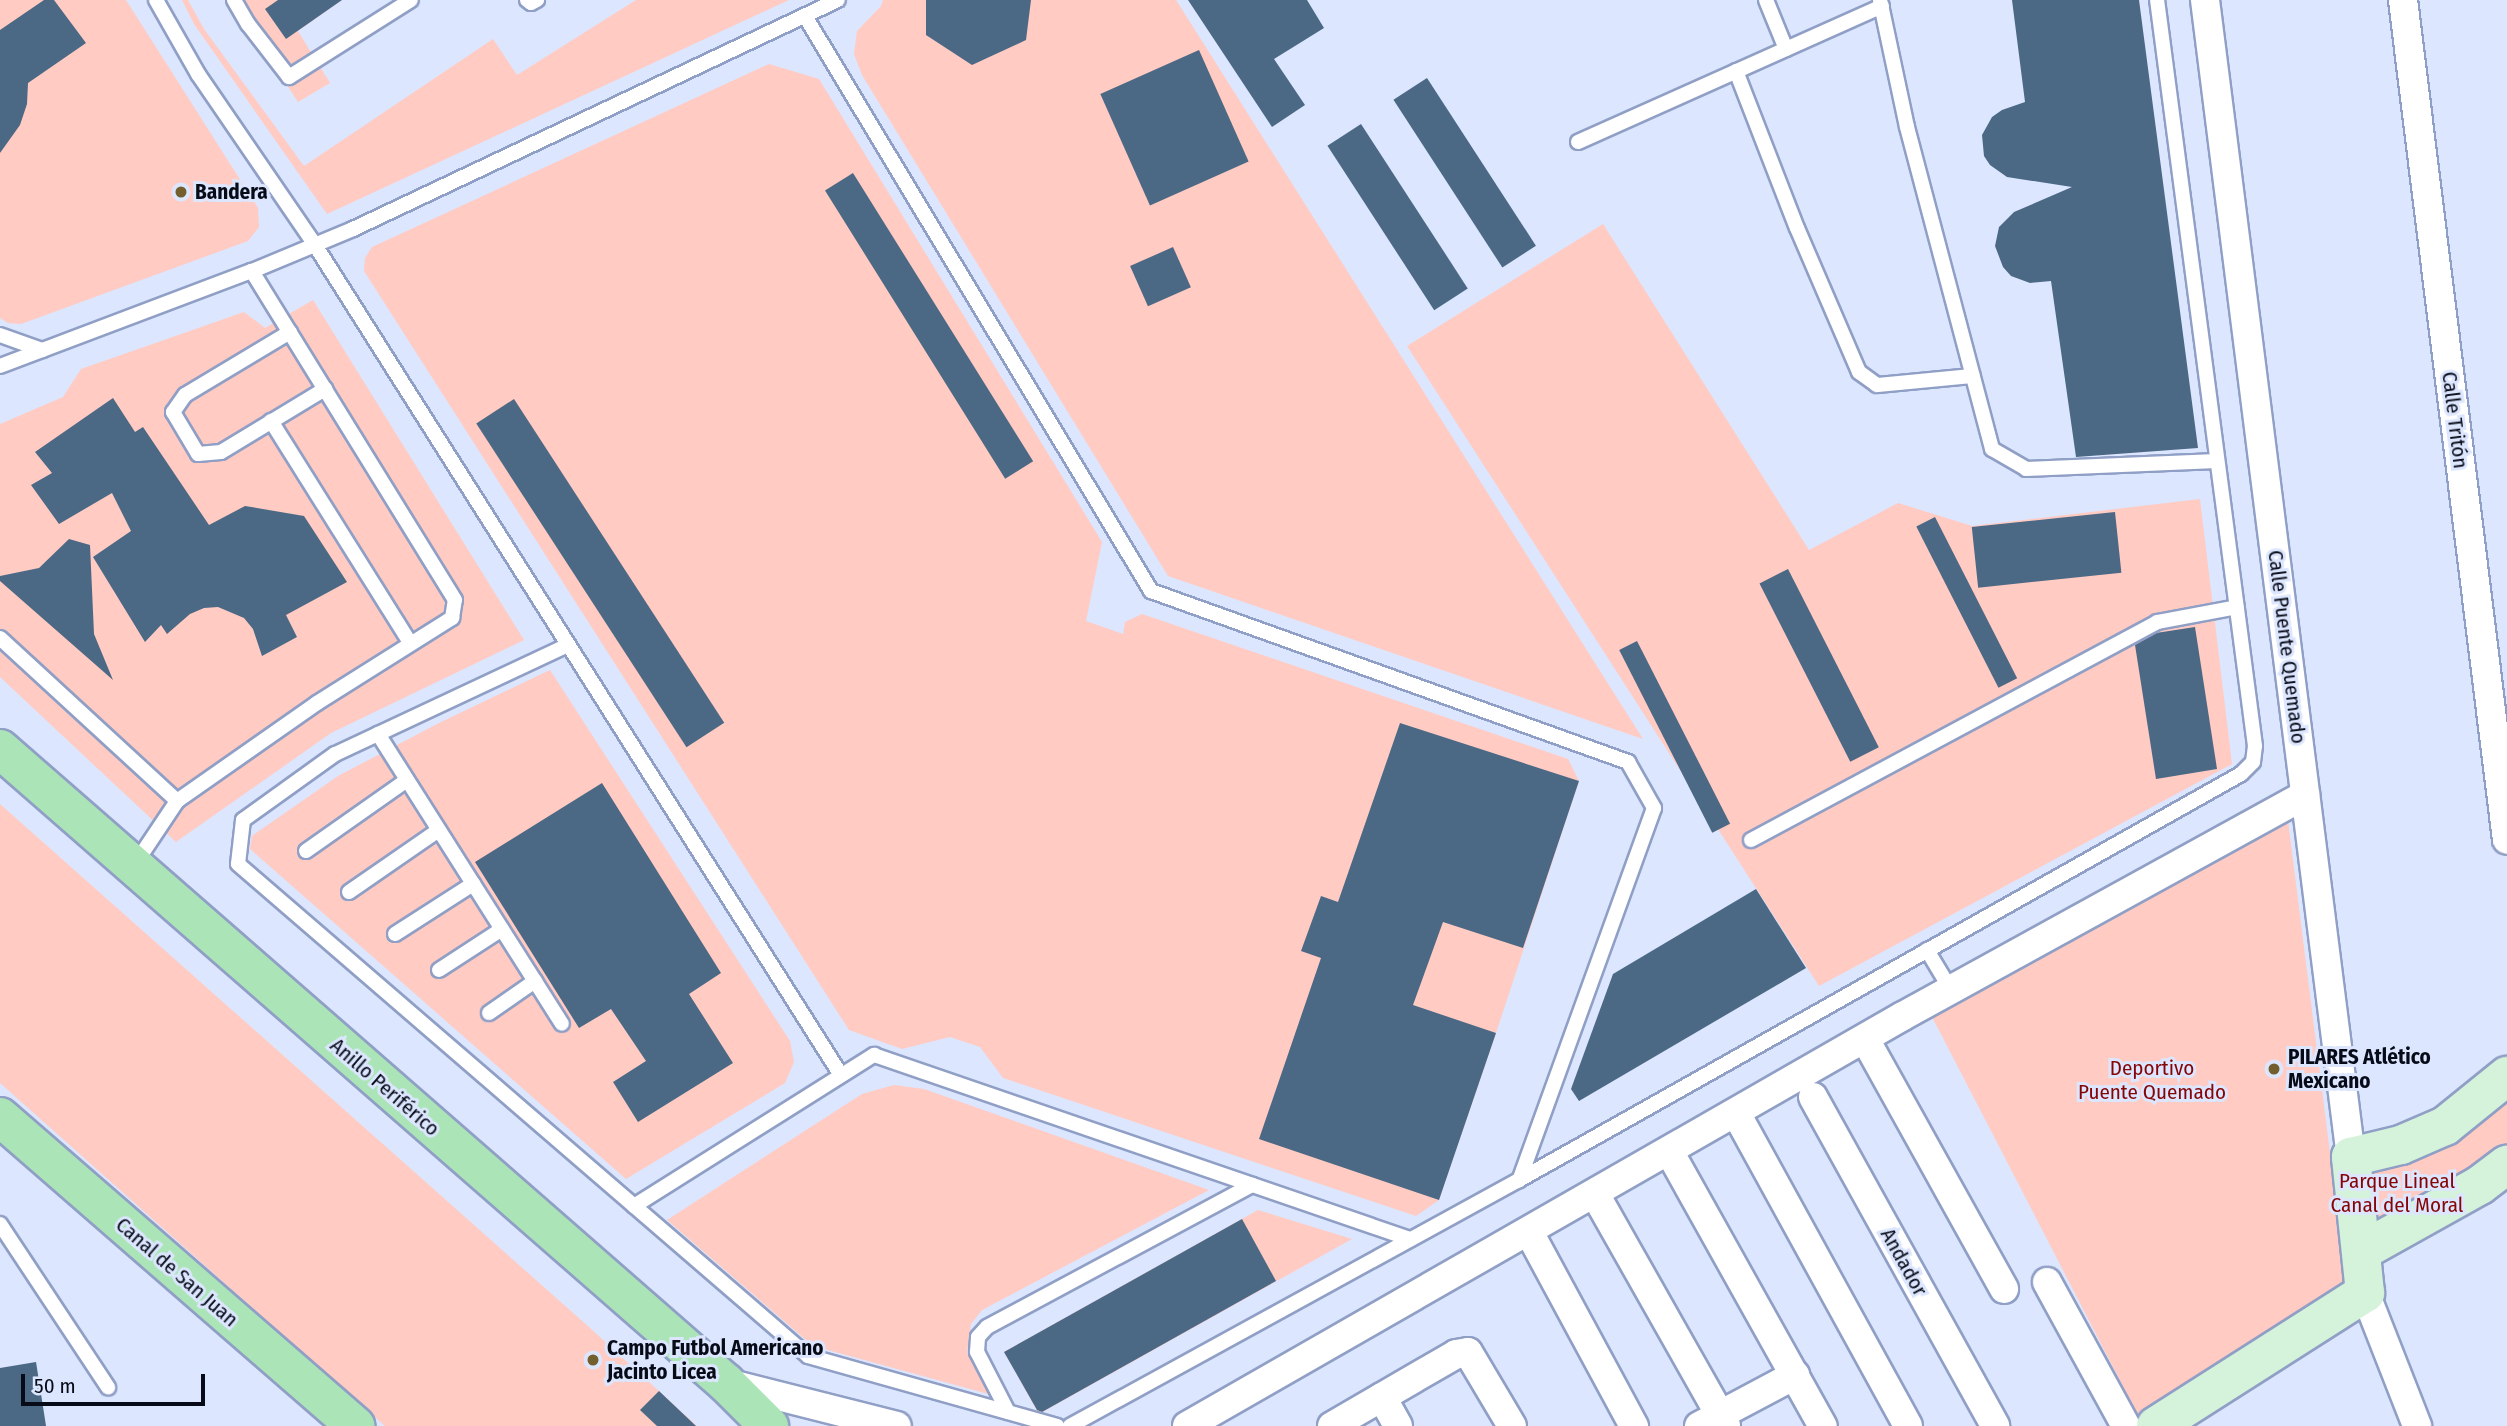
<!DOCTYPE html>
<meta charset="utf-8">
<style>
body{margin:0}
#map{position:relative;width:2507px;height:1426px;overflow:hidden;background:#dce6fe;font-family:"Fira Sans Condensed",sans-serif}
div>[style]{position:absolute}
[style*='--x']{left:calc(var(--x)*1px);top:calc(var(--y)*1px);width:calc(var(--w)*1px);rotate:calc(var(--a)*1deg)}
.green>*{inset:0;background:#ffcbc2}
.building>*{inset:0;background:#4b6885;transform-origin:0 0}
.roads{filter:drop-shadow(2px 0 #909fc5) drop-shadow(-2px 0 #909fc5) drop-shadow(0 2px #909fc5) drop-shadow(0 -2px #909fc5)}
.lane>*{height:14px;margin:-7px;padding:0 7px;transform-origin:7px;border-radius:7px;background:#fff}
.street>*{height:28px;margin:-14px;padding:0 14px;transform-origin:14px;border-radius:14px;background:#fff}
.secondary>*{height:38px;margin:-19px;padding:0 19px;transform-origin:19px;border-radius:19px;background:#d5f2db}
.primary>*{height:38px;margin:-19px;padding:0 19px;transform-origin:19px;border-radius:19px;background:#abe5b7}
.dots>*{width:19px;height:19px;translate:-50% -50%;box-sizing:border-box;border:4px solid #dce6fe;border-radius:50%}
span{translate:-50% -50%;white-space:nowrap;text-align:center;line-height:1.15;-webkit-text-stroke:6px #dce6fe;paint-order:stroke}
.poi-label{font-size:21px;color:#070b18;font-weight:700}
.left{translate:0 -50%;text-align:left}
.street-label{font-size:21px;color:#070b18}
.park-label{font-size:21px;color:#850404}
.scale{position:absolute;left:21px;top:1374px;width:184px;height:32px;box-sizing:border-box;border:4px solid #070b18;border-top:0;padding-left:9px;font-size:21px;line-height:24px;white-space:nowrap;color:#070b18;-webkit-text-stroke:5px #dce6fe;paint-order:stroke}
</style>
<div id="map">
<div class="green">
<i style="clip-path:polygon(0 0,126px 0,258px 208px,259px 227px,248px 241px,21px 324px,8px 323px,0 318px)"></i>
<i style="clip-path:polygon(182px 0,188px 0,204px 29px,304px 166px,493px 39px,517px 75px,636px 0,789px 0,327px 214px,194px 24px)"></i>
<i style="clip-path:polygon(231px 0,342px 0,298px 31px,330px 83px,298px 102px)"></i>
<i style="clip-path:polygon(883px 0,1176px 0,1643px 739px,1168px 576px,862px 75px,854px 54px,857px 31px,881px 6px)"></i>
<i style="clip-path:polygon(769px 64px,819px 79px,1102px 542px,1086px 621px,1123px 634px,1125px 622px,1142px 614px,1568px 759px,1579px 781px,1496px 1033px,1439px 1200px,1416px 1216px,1003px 1078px,980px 1047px,950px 1037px,902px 1049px,849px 1030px,364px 271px,365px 258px,372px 247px)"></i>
<i style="clip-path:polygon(1603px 224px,1809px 550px,1898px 503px,1972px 526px,2200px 499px,2232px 764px,1819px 986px,1407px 346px)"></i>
<i style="clip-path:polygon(313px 300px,524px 640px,331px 733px,176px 842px,0 677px,0 424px,63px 397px,81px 369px,244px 312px,265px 328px)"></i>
<i style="clip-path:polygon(550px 670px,790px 1041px,794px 1062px,785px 1083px,626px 1179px,250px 849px,252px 836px,338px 776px,439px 723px)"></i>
<i style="clip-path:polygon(0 804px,590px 1328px,697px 1426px,385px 1426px,0 1083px)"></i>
<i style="clip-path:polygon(2287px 813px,2347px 1287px,2141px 1421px,1930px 1013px)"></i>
<i style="clip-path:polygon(894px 1085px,924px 1089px,1209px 1190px,982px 1310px,971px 1324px,967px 1352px,992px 1395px,813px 1346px,667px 1220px,862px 1094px)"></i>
<i style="clip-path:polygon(2507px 1087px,2507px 1154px,2365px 1245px,2365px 1175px,2451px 1137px)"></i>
<i style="clip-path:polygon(1258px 1210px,1352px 1239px,1039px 1414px,1004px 1352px)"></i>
</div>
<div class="building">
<i style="clip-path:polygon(44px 0,54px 0,86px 43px,28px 83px,27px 104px,20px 125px,0 153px,0 30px)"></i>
<i style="clip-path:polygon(278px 0,342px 0,286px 39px,265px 9px)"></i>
<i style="clip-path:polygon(926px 0,1031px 0,1026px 40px,972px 65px,926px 35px)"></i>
<i style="clip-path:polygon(1188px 0,1307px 0,1324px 28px,1274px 59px,1305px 105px,1272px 127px)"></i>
<i style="clip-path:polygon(2012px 0,2139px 0,2198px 448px,2076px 457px,2051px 281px,2030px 283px,2011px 276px,2003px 267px,1995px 246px,1999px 227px,2014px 212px,2072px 187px,2007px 177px,1990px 165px,1984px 156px,1982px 135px,1992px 117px,2002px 110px,2025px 102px)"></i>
<i style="left:1199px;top:50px;width:122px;height:108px;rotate:66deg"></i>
<i style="left:1427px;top:78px;width:200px;height:40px;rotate:57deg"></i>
<i style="left:1361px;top:124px;width:196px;height:40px;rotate:57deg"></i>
<i style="left:853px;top:173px;width:340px;height:33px;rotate:58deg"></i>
<i style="left:1173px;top:247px;width:44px;height:47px;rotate:66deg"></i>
<i style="clip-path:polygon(113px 398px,135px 432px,143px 427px,209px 525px,245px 506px,304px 516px,347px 582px,286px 615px,297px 637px,262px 656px,253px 629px,244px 618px,218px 607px,204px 608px,190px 614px,167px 634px,161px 625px,145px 642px,93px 557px,131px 531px,112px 493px,59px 524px,31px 485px,52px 473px,35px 452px)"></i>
<i style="left:514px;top:399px;width:386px;height:45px;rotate:57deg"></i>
<i style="left:2115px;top:512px;width:61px;height:144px;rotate:84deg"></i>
<i style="left:1935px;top:517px;width:181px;height:21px;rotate:63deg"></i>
<i style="clip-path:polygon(69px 539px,90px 545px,94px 634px,113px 680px,0 581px,0 576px,39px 568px)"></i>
<i style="left:1788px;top:569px;width:200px;height:32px;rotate:63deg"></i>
<i style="clip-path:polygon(2195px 627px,2217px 769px,2156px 779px,2135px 645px,2156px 633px)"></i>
<i style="left:1637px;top:641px;width:205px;height:20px;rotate:63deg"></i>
<i style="clip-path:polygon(1400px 723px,1579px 781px,1523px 948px,1443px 922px,1413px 1005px,1496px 1033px,1439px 1200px,1259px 1139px,1321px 958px,1301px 951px,1321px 896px,1338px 902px)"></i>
<i style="clip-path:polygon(602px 783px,721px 973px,689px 994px,733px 1063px,638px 1122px,613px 1082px,646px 1061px,611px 1009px,579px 1028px,475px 862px)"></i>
<i style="clip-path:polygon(1756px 889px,1806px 968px,1579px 1101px,1571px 1089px,1613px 974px)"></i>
<i style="clip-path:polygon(1242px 1219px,1276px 1281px,1042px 1412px,1037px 1410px,1004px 1352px)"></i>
<i style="clip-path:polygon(36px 1362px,46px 1426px,0 1426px,0 1368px)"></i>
<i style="clip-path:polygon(659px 1391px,696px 1426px,657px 1426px,640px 1410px)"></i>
</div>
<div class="roads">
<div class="lane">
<i style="--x:156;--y:0;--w:85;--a:60.4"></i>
<i style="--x:198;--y:74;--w:207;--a:55.6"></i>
<i style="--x:315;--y:245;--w:983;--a:57.64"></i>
<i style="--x:234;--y:0;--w:28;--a:60"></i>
<i style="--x:248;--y:24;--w:67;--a:52.3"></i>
<i style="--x:289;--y:77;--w:144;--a:-32.3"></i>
<i style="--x:527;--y:0;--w:5;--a:37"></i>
<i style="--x:531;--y:3;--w:7;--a:-27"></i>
<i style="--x:1766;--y:0;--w:53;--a:67.8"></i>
<i style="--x:1880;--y:0;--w:130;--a:78"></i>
<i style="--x:1907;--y:127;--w:333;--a:75.2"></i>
<i style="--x:1992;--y:449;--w:39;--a:30"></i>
<i style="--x:2026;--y:469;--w:191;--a:-2.4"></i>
<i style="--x:805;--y:16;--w:671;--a:58.96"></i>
<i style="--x:1151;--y:591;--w:507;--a:19.72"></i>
<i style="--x:1628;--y:762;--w:53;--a:60.5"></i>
<i style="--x:1654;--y:808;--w:396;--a:109.9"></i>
<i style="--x:1736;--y:71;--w:168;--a:68.8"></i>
<i style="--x:1797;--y:228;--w:157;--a:66.7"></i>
<i style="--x:1859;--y:372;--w:22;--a:36"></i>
<i style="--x:1877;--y:385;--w:96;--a:-5.4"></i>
<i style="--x:1578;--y:142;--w:333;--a:-24.1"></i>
<i style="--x:290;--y:332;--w:122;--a:149"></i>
<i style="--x:185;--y:395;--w:21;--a:125"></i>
<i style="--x:173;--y:412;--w:49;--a:59.2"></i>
<i style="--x:198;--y:454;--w:23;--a:-5"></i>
<i style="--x:221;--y:452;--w:122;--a:-31.2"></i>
<i style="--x:0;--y:335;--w:45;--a:19.7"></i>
<i style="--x:0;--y:366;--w:269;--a:-20.7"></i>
<i style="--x:252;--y:271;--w:109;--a:-22.6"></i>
<i style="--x:353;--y:229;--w:536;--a:-25.28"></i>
<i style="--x:271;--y:421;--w:262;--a:57.9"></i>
<i style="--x:0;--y:638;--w:241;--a:42.6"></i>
<i style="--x:177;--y:801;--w:171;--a:-35"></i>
<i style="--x:317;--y:703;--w:160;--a:-32.2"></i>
<i style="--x:452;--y:618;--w:18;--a:-81"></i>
<i style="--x:455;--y:600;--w:387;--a:-121.7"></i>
<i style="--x:568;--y:645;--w:257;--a:154.9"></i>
<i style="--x:335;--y:754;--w:113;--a:144.3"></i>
<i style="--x:243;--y:820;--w:44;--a:96.5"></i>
<i style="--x:238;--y:864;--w:753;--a:40.8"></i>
<i style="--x:808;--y:1356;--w:259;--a:15.7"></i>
<i style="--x:378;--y:734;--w:343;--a:57.6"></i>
<i style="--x:1751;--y:840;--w:461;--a:-28.2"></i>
<i style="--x:2157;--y:622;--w:81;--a:-10.6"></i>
<i style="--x:306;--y:851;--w:123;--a:-35.1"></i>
<i style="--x:135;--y:864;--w:76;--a:-56.3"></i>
<i style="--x:349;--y:892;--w:109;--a:-34.6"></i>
<i style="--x:395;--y:934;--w:93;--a:-32.7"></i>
<i style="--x:1927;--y:950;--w:47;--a:59"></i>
<i style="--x:439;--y:970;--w:75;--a:-33.1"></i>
<i style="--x:489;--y:1013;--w:56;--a:-34.8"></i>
<i style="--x:634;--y:1206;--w:284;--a:-32.2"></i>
<i style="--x:874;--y:1055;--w:567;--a:18.95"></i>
<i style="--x:0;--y:1224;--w:196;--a:56.5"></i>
<i style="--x:1008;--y:1412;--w:68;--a:-117.3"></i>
<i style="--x:977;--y:1352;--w:15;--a:-86"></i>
<i style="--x:978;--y:1337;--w:13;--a:-48"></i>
<i style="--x:987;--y:1327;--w:301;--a:-28.2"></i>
<i style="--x:1070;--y:1426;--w:512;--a:-28.72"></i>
<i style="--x:1519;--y:1180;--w:828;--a:-29.35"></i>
<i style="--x:2241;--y:774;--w:17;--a:-45"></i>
<i style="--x:2253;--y:762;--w:16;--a:-83"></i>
<i style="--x:2255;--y:746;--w:752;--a:-97.48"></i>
</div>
<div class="street">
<i style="--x:2205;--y:0;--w:1166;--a:82.81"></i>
<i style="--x:2403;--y:0;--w:846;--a:82.94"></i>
<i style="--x:1865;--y:1039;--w:286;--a:60.9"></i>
<i style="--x:1813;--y:1097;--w:376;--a:61"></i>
<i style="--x:1736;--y:1113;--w:357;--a:61.2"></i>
<i style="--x:1669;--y:1151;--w:315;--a:60.8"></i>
<i style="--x:1595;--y:1194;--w:266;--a:60.5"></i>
<i style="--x:1529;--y:1232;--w:221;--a:61.6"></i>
<i style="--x:2047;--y:1282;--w:164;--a:61.3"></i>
<i style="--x:2365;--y:1293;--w:143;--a:68.6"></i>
<i style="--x:727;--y:1383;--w:175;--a:14.2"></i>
<i style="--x:1382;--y:1397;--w:33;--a:61"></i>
<i style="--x:1187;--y:1426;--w:825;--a:-29.8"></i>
<i style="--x:1903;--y:1016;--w:459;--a:-28.8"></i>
<i style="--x:1332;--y:1426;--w:143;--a:-30.1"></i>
<i style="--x:1456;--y:1354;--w:12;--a:-9"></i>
<i style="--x:1468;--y:1352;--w:86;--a:59.3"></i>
<i style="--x:1699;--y:1426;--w:109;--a:-28"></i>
</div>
<div class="secondary">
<i style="--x:2362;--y:1251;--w:135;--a:-29.2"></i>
<i style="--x:2480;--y:1185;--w:34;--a:-37"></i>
<i style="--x:2156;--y:1426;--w:248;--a:-32.5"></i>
<i style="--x:2365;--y:1293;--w:137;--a:-95.9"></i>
<i style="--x:2351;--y:1157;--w:51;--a:-13.5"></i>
<i style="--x:2401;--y:1145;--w:48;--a:-23.4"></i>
<i style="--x:2445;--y:1126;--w:80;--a:-38.9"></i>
</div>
<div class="primary">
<i style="--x:0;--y:749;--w:964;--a:41.13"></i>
<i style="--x:726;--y:1383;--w:61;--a:45"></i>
<i style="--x:0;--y:1117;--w:471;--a:41"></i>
</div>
</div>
<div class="dots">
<i style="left:181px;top:192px;background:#725f2d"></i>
<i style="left:2274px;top:1069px;background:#725f2d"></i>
<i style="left:593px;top:1360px;background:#725f2d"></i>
</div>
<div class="poi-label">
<span class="left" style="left:195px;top:192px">Bandera</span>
<span class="left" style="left:2288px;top:1069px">PILARES Atlético<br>Mexicano</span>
<span class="left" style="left:607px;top:1360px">Campo Futbol Americano<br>Jacinto Licea</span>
</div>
<div class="street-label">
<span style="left:2455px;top:420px;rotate:83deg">Calle Tritón</span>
<span style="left:2287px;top:647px;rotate:83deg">Calle Puente Quemado</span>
<span style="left:385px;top:1087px;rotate:41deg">Anillo Periférico</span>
<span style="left:1904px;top:1262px;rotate:61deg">Andador</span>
<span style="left:177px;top:1272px;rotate:41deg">Canal de San Juan</span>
</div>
<div class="park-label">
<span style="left:2152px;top:1080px">Deportivo<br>Puente Quemado</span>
<span style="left:2397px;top:1193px">Parque Lineal<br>Canal del Moral</span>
</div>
<div class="scale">50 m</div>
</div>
